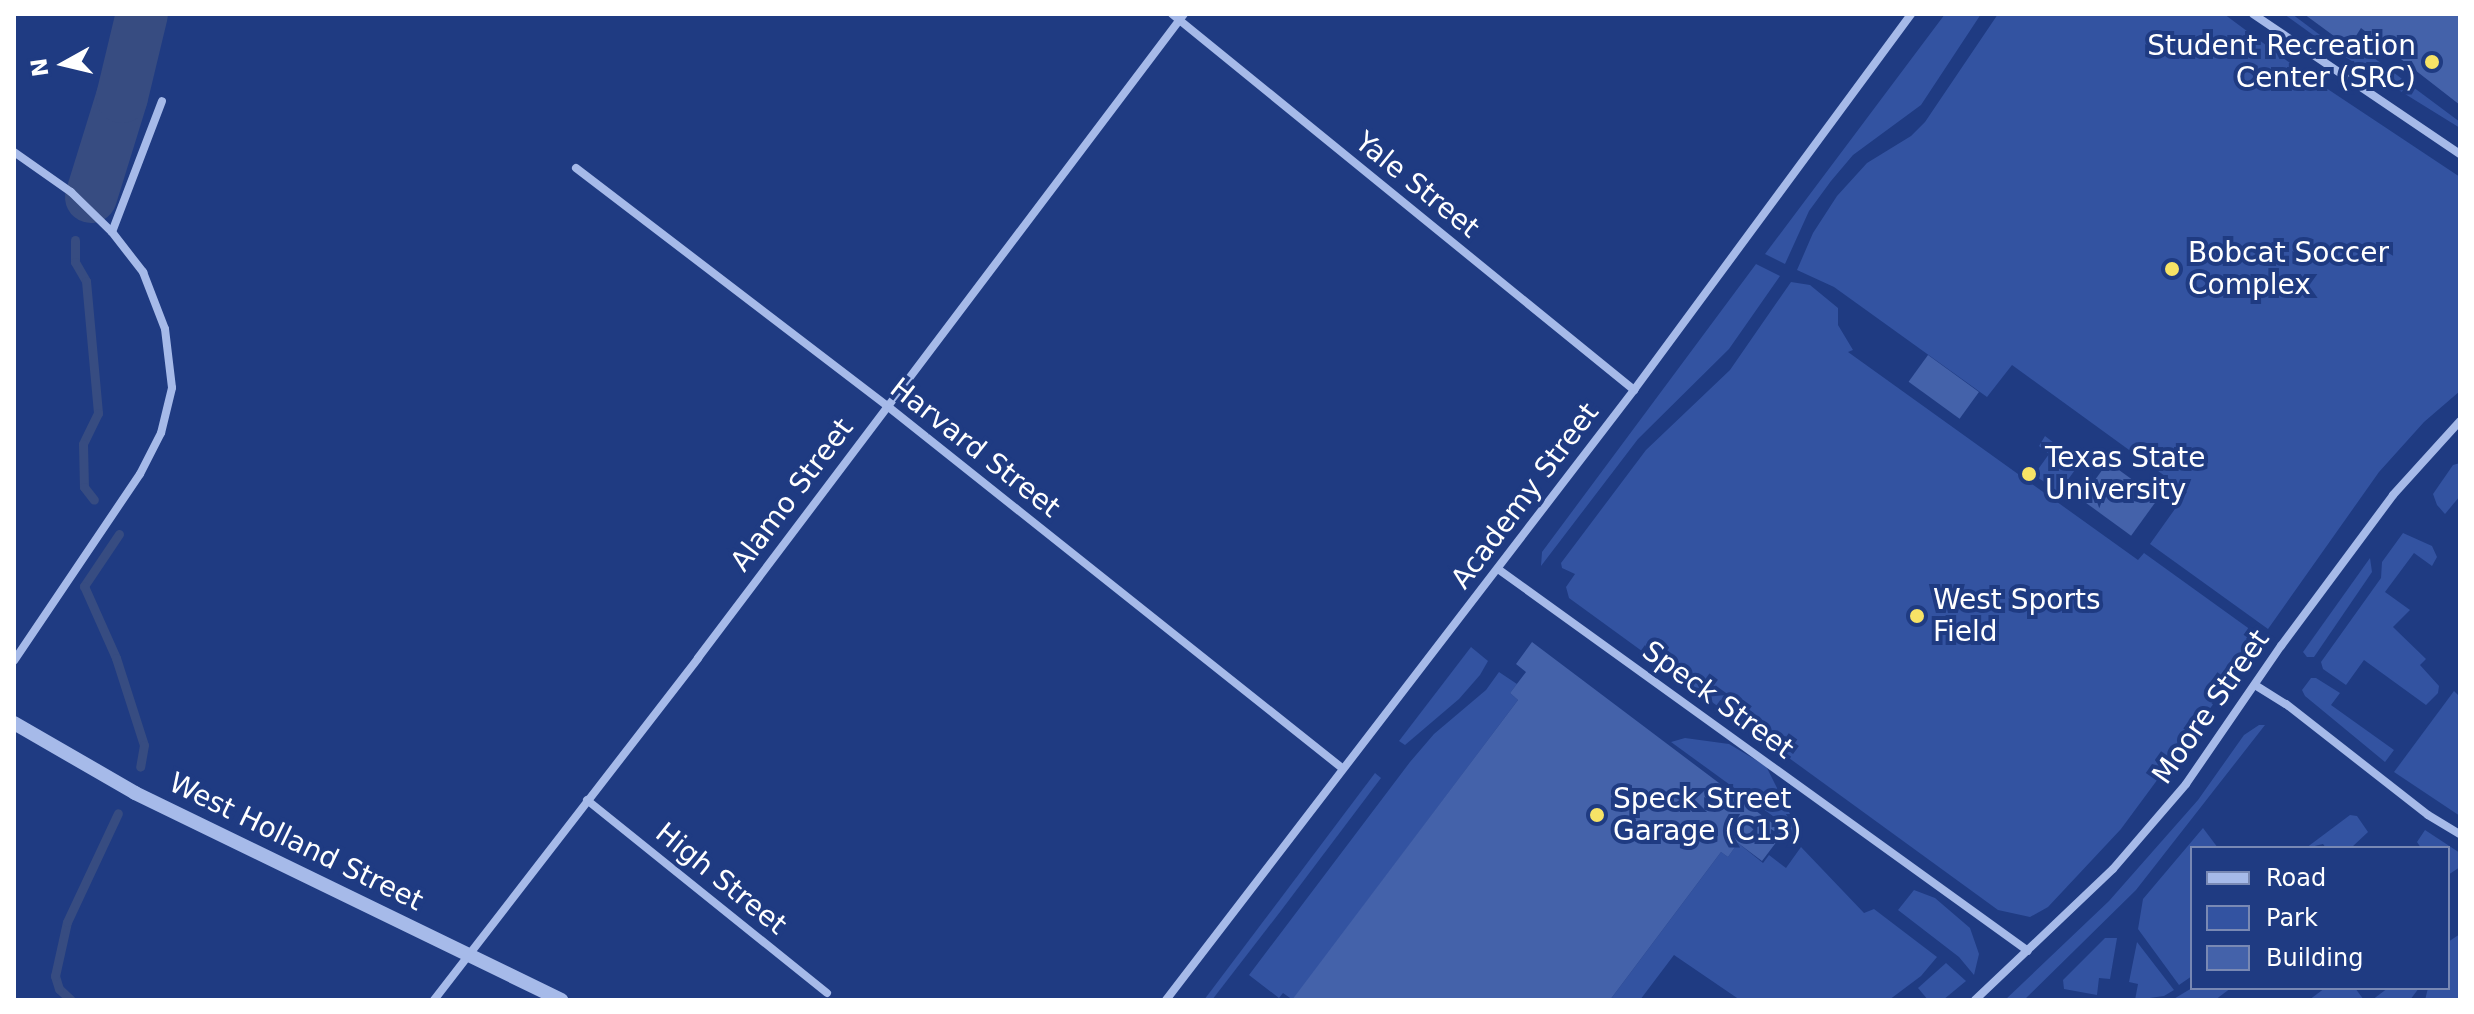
<!DOCTYPE html>
<style>
body{margin:0}
#map{position:relative;width:2474px;height:1014px;overflow:hidden;background:#1f3b82;font-family:"DejaVu Sans",sans-serif}
div>[style]{position:absolute}
[style*='--x']{left:calc(var(--x)*1px);top:calc(var(--y)*1px);width:calc(var(--w)*1px);rotate:calc(var(--a)*1deg)}
.green>*{inset:0;background:#3353a1}
.stream>*{height:9px;margin:-4.5px;padding:0 4.5px;transform-origin:4.5px;border-radius:4.5px;background:#374c81}
.river>*{height:52px;margin:-26px;padding:0 26px;transform-origin:26px;border-radius:26px;background:#374c81}
.building>*{inset:0;background:#4462aa;transform-origin:0 0}
.minor>*{height:8px;margin:-4px;padding:0 4px;transform-origin:4px;border-radius:4px;background:#a6bae9}
.tertiary>*{height:14px;margin:-7px;padding:0 7px;transform-origin:7px;border-radius:7px;background:#a6bae9}
.dots>*{width:22px;height:22px;translate:-50% -50%;box-sizing:border-box;border:4px solid #1f3b82;border-radius:50%}
span{translate:-50% -50%;white-space:nowrap;text-align:center;line-height:1.15;-webkit-text-stroke:8px #1f3b82;paint-order:stroke}
.poi-label{font-size:28px;color:#fff}
.right{translate:-100% -50%;text-align:right}
.left{translate:0 -50%;text-align:left}
.street-label{font-size:28px;color:#fff}
.frame{position:absolute;inset:0;border:16px solid #fff;pointer-events:none}
.legend{position:absolute;left:2190px;top:846px;width:260px;height:144px;box-sizing:border-box;background:#1f3b82;border:2px solid #7989b4;margin:0;padding:10px 14px;list-style:none;font-size:24px;color:#fff}
.legend li{display:flex;align-items:center;gap:16px;height:40px}
.legend b{width:40px;border:2px solid #7989b4}
.north{position:absolute;left:24px;top:24px;width:80px;height:80px;-webkit-text-stroke:6px #1f3b82;paint-order:stroke;rotate:262deg;font-size:22px;font-weight:700;line-height:32px;text-align:center;color:#fff}
.north::after{content:'';display:block;margin:auto;width:28px;height:36px;background:#fff;clip-path:polygon(50% 0,100% 100%,50% 72%,0 100%)}
</style>
<div id="map">
<div class="green">
<i style="clip-path:polygon(1945px 14px,1981px 14px,1921px 105px,1853px 155px,1831px 181px,1809px 211px,1785px 264px,1765px 254px)"></i>
<i style="clip-path:polygon(1998px 14px,2224px 14px,2302px 72px,2460px 177px,2460px 391px,2424px 422px,2379px 472px,2268px 629px,2150px 544px,2187px 492px,2012px 365px,1987px 397px,1834px 287px,1797px 270px,1813px 233px,1837px 196px,1867px 163px,1911px 136px,1925px 122px)"></i>
<i style="clip-path:polygon(2284px 14px,2292px 14px,2344px 53px,2348px 49px,2361px 58px,2366px 52px,2460px 122px,2460px 128px,2334px 50px)"></i>
<i style="clip-path:polygon(1756px 264px,1780px 276px,1729px 349px,1638px 439px,1541px 566px,1542px 552px)"></i>
<i style="clip-path:polygon(1791px 282px,1810px 285px,1838px 308px,1838px 325px,1853px 350px,1848px 352px,2138px 560px,2144px 553px,2262px 638px,2121px 829px,2048px 907px,2030px 917px,1998px 910px,1569px 598px,1566px 587px,1575px 574px,1562px 568px,1561px 563px,1646px 450px,1730px 370px)"></i>
<i style="clip-path:polygon(2045px 436px,2080px 463px,2059px 492px,2034px 475px,2049px 454px,2039px 446px)"></i>
<i style="clip-path:polygon(2460px 463px,2460px 496px,2445px 514px,2437px 505px,2433px 494px,2453px 465px)"></i>
<i style="clip-path:polygon(2403px 533px,2432px 546px,2437px 557px,2432px 566px,2414px 553px,2385px 592px,2410px 610px,2393px 627px,2426px 659px,2420px 665px,2439px 686px,2438px 693px,2426px 705px,2364px 660px,2346px 685px,2323px 669px,2321px 662px,2381px 578px,2382px 562px)"></i>
<i style="clip-path:polygon(2370px 558px,2372px 572px,2314px 657px,2307px 657px,2303px 652px)"></i>
<i style="clip-path:polygon(1471px 647px,1488px 661px,1480px 675px,1459px 699px,1405px 745px,1399px 741px)"></i>
<i style="clip-path:polygon(1499px 672px,1517px 684px,1510px 693px,1518px 700px,1293px 1000px,1283px 993px,1279px 998px,1249px 975px,1410px 762px,1434px 734px,1486px 690px)"></i>
<i style="clip-path:polygon(2311px 678px,2316px 678px,2340px 693px,2331px 705px,2394px 750px,2385px 762px,2305px 696px,2302px 690px)"></i>
<i style="clip-path:polygon(2454px 691px,2460px 697px,2460px 816px,2394px 772px)"></i>
<i style="clip-path:polygon(2259px 725px,2265px 725px,2136px 890px,2024px 1000px,2005px 1000px,2109px 901px,2198px 800px,2244px 735px)"></i>
<i style="clip-path:polygon(1685px 738px,1729px 744px,1766px 766px,1797px 828px,1787px 842px,1780px 837px,1787px 829px,1777px 819px,1671px 742px)"></i>
<i style="clip-path:polygon(1375px 773px,1381px 778px,1280px 912px,1212px 1000px,1204px 1000px)"></i>
<i style="clip-path:polygon(2350px 815px,2357px 816px,2368px 832px,2351px 848px,2326px 848px,2323px 844px,2306px 848px)"></i>
<i style="clip-path:polygon(2203px 828px,2218px 848px,2192px 848px,2192px 976px,2179px 985px,2138px 929px,2143px 899px)"></i>
<i style="clip-path:polygon(2425px 830px,2460px 853px,2460px 867px,2448px 875px,2448px 848px,2421px 848px,2417px 842px)"></i>
<i style="clip-path:polygon(1738px 843px,1763px 863px,1769px 855px,1786px 868px,1801px 847px,1864px 913px,1874px 909px,1937px 957px,1921px 976px,1889px 1000px,1740px 1000px,1674px 955px,1640px 1000px,1610px 1000px,1721px 852px,1728px 857px)"></i>
<i style="clip-path:polygon(1914px 890px,1935px 898px,1970px 928px,1979px 954px,1974px 975px,1959px 957px,1898px 910px)"></i>
<i style="clip-path:polygon(2460px 934px,2460px 1000px,2425px 1000px,2428px 988px,2448px 988px,2448px 942px)"></i>
<i style="clip-path:polygon(2105px 938px,2117px 938px,2110px 979px,2099px 978px,2097px 995px,2064px 989px,2063px 980px)"></i>
<i style="clip-path:polygon(2137px 942px,2174px 990px,2164px 996px,2135px 1000px,2138px 984px,2129px 982px)"></i>
<i style="clip-path:polygon(1946px 963px,1966px 981px,1943px 1000px,1928px 1000px,1918px 988px)"></i>
<i style="clip-path:polygon(2192px 988px,2231px 988px,2215px 1000px,2172px 1000px)"></i>
<i style="clip-path:polygon(2325px 988px,2355px 988px,2364px 1000px,2309px 1000px)"></i>
<i style="clip-path:polygon(2388px 988px,2419px 988px,2410px 1000px,2372px 1000px)"></i>
</div>
<div class="stream">
<i style="--x:75;--y:240;--w:22;--a:90"></i>
<i style="--x:75;--y:262;--w:22;--a:60"></i>
<i style="--x:86;--y:281;--w:133;--a:84.8"></i>
<i style="--x:98;--y:413;--w:34;--a:116"></i>
<i style="--x:83;--y:444;--w:43;--a:88.7"></i>
<i style="--x:84;--y:487;--w:16;--a:52"></i>
<i style="--x:119;--y:534;--w:63;--a:123.9"></i>
<i style="--x:84;--y:586;--w:79;--a:66"></i>
<i style="--x:116;--y:658;--w:91;--a:72.2"></i>
<i style="--x:144;--y:745;--w:22;--a:100"></i>
<i style="--x:71;--y:1000;--w:16;--a:-137"></i>
<i style="--x:59;--y:989;--w:14;--a:-107"></i>
<i style="--x:55;--y:976;--w:55;--a:-77.5"></i>
<i style="--x:67;--y:922;--w:120;--a:-64.9"></i>
</div>
<div class="river">
<i style="--x:91;--y:197;--w:105;--a:-72.8"></i>
<i style="--x:122;--y:97;--w:85;--a:-76.5"></i>
</div>
<div class="building">
<i style="clip-path:polygon(2304px 14px,2460px 14px,2460px 105px,2361px 28px,2349px 47px)"></i>
<i style="left:1928px;top:355px;width:63px;height:33px;rotate:36deg"></i>
<i style="left:2108px;top:462px;width:62px;height:46px;rotate:36deg"></i>
<i style="clip-path:polygon(1532px 642px,1784px 832px,1762px 861px,1738px 843px,1728px 857px,1721px 852px,1610px 1000px,1292px 1000px,1518px 700px,1510px 693px,1526px 672px,1516px 664px)"></i>
</div>
<div class="minor">
<i style="--x:1172;--y:14;--w:596;--a:39.14"></i>
<i style="--x:2253;--y:14;--w:250;--a:34.1"></i>
<i style="--x:14;--y:152;--w:70;--a:35.1"></i>
<i style="--x:71;--y:192;--w:57;--a:44.3"></i>
<i style="--x:112;--y:232;--w:51;--a:52.2"></i>
<i style="--x:143;--y:272;--w:61;--a:68.9"></i>
<i style="--x:165;--y:329;--w:59;--a:83.2"></i>
<i style="--x:172;--y:388;--w:46;--a:103.7"></i>
<i style="--x:161;--y:433;--w:46;--a:117.1"></i>
<i style="--x:140;--y:474;--w:225;--a:124"></i>
<i style="--x:576;--y:168;--w:390;--a:37.4"></i>
<i style="--x:886;--y:405;--w:583;--a:38.52"></i>
<i style="--x:112;--y:232;--w:140;--a:-69.1"></i>
<i style="--x:1498;--y:569;--w:653;--a:35.78"></i>
<i style="--x:2255;--y:685;--w:36;--a:32"></i>
<i style="--x:2286;--y:704;--w:180;--a:38"></i>
<i style="--x:2428;--y:815;--w:37;--a:31"></i>
<i style="--x:587;--y:800;--w:308;--a:38.8"></i>
<i style="--x:434;--y:1000;--w:432;--a:-52.3"></i>
<i style="--x:698;--y:658;--w:807;--a:-52.96"></i>
<i style="--x:1166;--y:1000;--w:769;--a:-52.5"></i>
<i style="--x:1634;--y:390;--w:467;--a:-53.6"></i>
<i style="--x:1975;--y:1000;--w:190;--a:-43.5"></i>
<i style="--x:2113;--y:869;--w:112;--a:-49.3"></i>
<i style="--x:2186;--y:784;--w:168;--a:-55.5"></i>
<i style="--x:2281;--y:646;--w:188;--a:-53.4"></i>
<i style="--x:2393;--y:495;--w:100;--a:-47.8"></i>
</div>
<div class="tertiary">
<i style="--x:14;--y:723;--w:140;--a:30"></i>
<i style="--x:135;--y:793;--w:474;--a:25.9"></i>
</div>
<div class="dots">
<i style="left:2432px;top:62px;background:#f7e366"></i>
<i style="left:2172px;top:269px;background:#f7e366"></i>
<i style="left:2029px;top:474px;background:#f7e366"></i>
<i style="left:1917px;top:616px;background:#f7e366"></i>
<i style="left:1597px;top:815px;background:#f7e366"></i>
</div>
<div class="poi-label">
<span class="right" style="left:2416px;top:62px">Student Recreation<br>Center (SRC)</span>
<span class="left" style="left:2188px;top:269px">Bobcat Soccer<br>Complex</span>
<span class="left" style="left:2045px;top:474px">Texas State<br>University</span>
<span class="left" style="left:1933px;top:616px">West Sports<br>Field</span>
<span class="left" style="left:1613px;top:815px">Speck Street<br>Garage (C13)</span>
</div>
<div class="street-label">
<span style="left:1417px;top:185px;rotate:39deg">Yale Street</span>
<span style="left:975px;top:448px;rotate:38deg">Harvard Street</span>
<span style="left:792px;top:495px;rotate:-53deg">Alamo Street</span>
<span style="left:1525px;top:496px;rotate:-53deg">Academy Street</span>
<span style="left:1718px;top:700px;rotate:36deg">Speck Street</span>
<span style="left:2211px;top:707px;rotate:-55deg">Moore Street</span>
<span style="left:296px;top:842px;rotate:26deg">West Holland Street</span>
<span style="left:721px;top:879px;rotate:39deg">High Street</span>
</div>
<div class="frame"></div>
<ul class="legend">
<li><b style="height:10px;background:#a6bae9"></b>Road</li>
<li><b style="height:22px;background:#3353a1"></b>Park</li>
<li><b style="height:22px;background:#4462aa"></b>Building</li>
</ul>
<div class="north">N</div>
</div>
